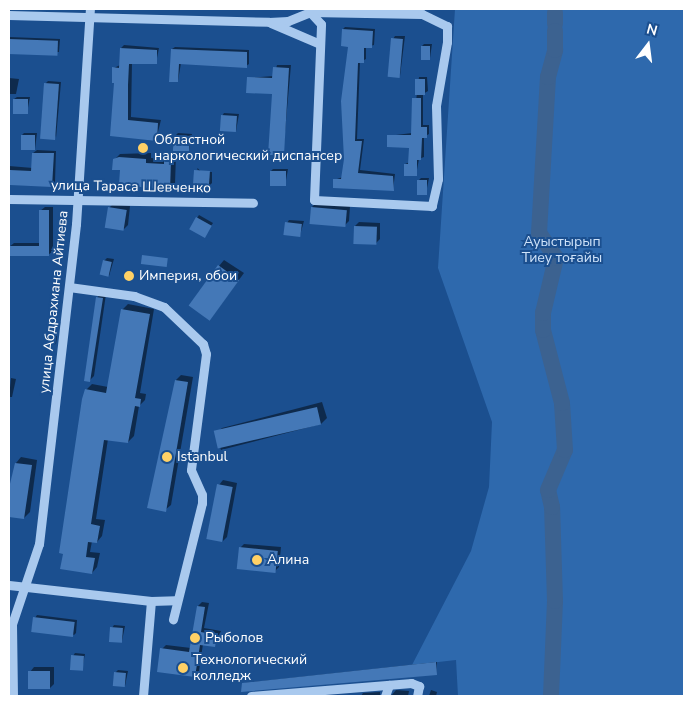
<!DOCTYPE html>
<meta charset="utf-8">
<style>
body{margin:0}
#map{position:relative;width:693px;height:705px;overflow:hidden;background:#1b4f8f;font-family:"Nunito Sans",sans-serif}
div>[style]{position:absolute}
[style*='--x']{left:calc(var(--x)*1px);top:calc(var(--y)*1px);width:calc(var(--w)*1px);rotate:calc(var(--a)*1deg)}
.green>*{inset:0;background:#2e69ad}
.shadow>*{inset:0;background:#0007;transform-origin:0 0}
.river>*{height:16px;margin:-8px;padding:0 8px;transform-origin:8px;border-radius:8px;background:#3c6290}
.building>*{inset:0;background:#4478b7;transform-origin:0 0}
.minor>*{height:9px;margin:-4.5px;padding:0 4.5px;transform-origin:4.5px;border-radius:4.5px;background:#a9c9ee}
.dots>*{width:14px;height:14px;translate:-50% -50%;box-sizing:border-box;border:2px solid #1b4f8f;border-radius:50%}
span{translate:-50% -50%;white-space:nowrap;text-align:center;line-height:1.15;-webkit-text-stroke:4px #1b4f8f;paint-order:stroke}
.poi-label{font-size:14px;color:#fff}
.left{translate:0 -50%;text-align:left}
.street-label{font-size:14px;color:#fff}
.park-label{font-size:14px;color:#cfe3fa}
.frame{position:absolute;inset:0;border:10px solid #fff;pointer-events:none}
.north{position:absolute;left:623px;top:20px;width:50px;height:50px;-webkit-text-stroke:4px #1b4f8f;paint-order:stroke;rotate:15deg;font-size:14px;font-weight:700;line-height:20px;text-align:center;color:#fff}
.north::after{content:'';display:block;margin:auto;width:18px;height:22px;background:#fff;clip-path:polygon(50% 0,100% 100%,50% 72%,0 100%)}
</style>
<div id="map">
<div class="green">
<i style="clip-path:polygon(455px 9px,684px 9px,684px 696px,458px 696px,456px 660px,412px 665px,471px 551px,489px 487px,492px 422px,438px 268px)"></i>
</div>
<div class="shadow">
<i style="clip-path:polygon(345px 27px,375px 29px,374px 45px,366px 47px,366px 59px,360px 62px,357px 139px,364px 139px,360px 170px,395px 174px,393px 190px,334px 180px,343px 177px,345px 159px,349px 45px,343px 29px)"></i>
<i style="clip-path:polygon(395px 36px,405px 36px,400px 76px,393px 39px)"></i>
<i style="clip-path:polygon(9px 37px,60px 39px,59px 52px,9px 53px)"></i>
<i style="clip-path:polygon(424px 44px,432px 44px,430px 58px,422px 46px)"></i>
<i style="clip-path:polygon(124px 45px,159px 48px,156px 63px,132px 63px,131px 117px,161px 120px,156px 140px,111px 135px,116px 82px,114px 68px,120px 65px,121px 48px)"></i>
<i style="clip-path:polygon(175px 47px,249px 50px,249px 64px,246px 66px,181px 63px,178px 81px,172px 49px)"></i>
<i style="clip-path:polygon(277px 65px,291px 65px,283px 154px,273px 93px,248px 78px,274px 76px)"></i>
<i style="clip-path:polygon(419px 77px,427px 77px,428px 91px,423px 94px,423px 125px,429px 125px,429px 134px,424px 137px,424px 157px,419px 159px,416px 175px,405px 164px,410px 162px,410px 147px,388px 136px,412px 133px)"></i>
<i style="clip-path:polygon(9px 78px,19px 79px,16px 94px,9px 94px)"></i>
<i style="clip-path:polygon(48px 81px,61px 82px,56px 138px,45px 84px)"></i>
<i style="clip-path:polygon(17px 97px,30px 97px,27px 113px,14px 99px)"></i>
<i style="clip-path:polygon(224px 113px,239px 114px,236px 131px,222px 116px)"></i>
<i style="clip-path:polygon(24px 133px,37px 133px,35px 149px,22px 135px)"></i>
<i style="clip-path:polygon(178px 133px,192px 134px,189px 150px,175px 136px)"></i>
<i style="clip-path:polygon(37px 150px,56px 151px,55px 182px,52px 186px,9px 182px,9px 166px,33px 168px,33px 153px)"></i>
<i style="clip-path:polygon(151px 153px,151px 158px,167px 159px,176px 155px,175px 184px,169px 189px,121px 169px,114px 160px,120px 154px)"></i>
<i style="left:197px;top:169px;width:1px;height:15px;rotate:-45deg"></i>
<i style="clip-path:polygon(273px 169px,288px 169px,285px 186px,271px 171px)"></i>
<i style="clip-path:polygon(196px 172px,212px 172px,212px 183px,209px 186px)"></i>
<i style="clip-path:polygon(421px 178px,429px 178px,426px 193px,419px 180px)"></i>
<i style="clip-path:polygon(316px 203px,350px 206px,349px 221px,345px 225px,312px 207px)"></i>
<i style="clip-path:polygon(113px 204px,130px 206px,128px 225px,124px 229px,109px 208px)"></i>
<i style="clip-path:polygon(45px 207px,53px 207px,53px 251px,48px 255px,9px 247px,14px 243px,40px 243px,40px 211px)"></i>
<i style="clip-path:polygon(199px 215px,213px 223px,204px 236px,197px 218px)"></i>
<i style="clip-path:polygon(289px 220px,304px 221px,300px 235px,287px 223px)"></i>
<i style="clip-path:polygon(359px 222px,380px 223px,380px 239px,376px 243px,355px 226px)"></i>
<i style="clip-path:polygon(107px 258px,114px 259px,109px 276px,104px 261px)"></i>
<i style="clip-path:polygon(224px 260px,244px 273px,210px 319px,219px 266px)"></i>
<i style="clip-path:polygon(101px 293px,106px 294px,94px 376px,90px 380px,97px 298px)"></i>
<i style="clip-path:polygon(128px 304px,154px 309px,140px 393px,146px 394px,145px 400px,139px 406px,134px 436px,128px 442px,108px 439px,96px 519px,105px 520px,102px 536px,97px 542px,92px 541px,90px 552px,100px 553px,97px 567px,92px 573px,62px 568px,86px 390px,92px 384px,108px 387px,122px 310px)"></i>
<i style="clip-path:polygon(57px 336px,56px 344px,51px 345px,52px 337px)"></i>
<i style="clip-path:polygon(181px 375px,193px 377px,171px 505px,165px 510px,176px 380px)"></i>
<i style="clip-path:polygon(11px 378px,16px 379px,12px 397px,9px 397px)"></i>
<i style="clip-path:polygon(322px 402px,327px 418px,321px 424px,221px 450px,216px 434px,222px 428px)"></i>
<i style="clip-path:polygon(21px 457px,37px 460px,30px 512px,24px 518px,9px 494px,16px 463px)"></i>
<i style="clip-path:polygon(223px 480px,237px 483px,227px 537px,223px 541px,219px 485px)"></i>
<i style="clip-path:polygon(244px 544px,281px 547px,279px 567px,275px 571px,240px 548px)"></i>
<i style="clip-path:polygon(202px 602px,209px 603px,204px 628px,221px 631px,214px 646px,203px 644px,199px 671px,195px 676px,162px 649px,166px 645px,191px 648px,198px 606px)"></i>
<i style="clip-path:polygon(37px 615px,77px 620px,76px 633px,74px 635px,35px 618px)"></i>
<i style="clip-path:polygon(114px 625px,125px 626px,122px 641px,112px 628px)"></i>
<i style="clip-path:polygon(75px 653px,85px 654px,82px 669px,73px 656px)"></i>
<i style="clip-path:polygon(437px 662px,436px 674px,244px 683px)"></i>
<i style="clip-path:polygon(34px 667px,54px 667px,54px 684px,50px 688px,30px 672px)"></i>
<i style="clip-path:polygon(118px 670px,128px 671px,125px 686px,115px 673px)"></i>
<i style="clip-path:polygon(396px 690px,409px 691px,408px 696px,391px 696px)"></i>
<i style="clip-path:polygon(431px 690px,437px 692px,436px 696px,429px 696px)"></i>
<i style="clip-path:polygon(380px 692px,380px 696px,361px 696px,363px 693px)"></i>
</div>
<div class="river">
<i style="--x:555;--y:24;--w:11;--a:-90"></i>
<i style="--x:551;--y:696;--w:95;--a:-87.6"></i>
<i style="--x:555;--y:601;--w:94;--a:-91.8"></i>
<i style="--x:552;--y:507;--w:17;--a:-103"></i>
<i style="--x:548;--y:490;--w:43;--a:-67"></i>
<i style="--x:565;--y:450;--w:47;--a:-93.7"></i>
<i style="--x:562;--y:403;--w:75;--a:-104.6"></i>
<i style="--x:543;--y:330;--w:17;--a:-90"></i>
<i style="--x:543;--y:313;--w:57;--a:-76.7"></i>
<i style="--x:556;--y:258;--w:30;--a:-124"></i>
<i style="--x:539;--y:233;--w:156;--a:-86.7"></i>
<i style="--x:548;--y:77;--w:28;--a:-75"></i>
<i style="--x:555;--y:50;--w:19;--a:-90"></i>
</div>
<div class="building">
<i style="clip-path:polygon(342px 29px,373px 31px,372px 48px,364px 48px,364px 63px,358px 63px,355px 141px,362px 141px,358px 173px,393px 176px,394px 191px,333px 188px,333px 179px,341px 179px,344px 159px,341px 101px,348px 47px,341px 46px)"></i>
<i style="left:391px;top:38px;width:12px;height:39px;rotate:5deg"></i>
<i style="left:9px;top:39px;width:49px;height:15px;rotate:2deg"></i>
<i style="left:421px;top:46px;width:9px;height:14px"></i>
<i style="clip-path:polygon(120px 48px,157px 50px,157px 64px,129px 64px,128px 85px,128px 120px,158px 123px,157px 141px,110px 136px,114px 83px,112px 83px,112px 67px,119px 68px)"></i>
<i style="clip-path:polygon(171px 49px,247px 52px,247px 68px,179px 64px,178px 82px,169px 82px)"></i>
<i style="clip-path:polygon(273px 67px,289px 68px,284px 155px,268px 155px,272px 94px,246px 93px,247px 77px,272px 78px)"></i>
<i style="left:415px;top:79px;width:10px;height:16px"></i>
<i style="left:44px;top:83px;width:15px;height:56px;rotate:4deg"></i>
<i style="clip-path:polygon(412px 98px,421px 98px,421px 127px,427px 127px,427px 138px,422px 138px,421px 160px,417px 160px,417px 176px,404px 176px,404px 164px,408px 164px,409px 148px,387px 147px,387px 135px,411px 135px)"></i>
<i style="left:13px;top:99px;width:15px;height:15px"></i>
<i style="left:221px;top:115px;width:16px;height:16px;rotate:4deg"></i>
<i style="left:21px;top:135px;width:14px;height:15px"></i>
<i style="left:174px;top:135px;width:16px;height:16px;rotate:4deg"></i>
<i style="clip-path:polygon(32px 153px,54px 153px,52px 187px,10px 185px,10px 170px,31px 171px)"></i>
<i style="clip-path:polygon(119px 157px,146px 159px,146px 163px,164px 164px,164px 160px,171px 160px,170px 191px,119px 184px,120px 170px,112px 170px,113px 159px)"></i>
<i style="left:194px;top:170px;width:16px;height:16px;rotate:4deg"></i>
<i style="left:270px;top:171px;width:16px;height:15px"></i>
<i style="left:417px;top:180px;width:10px;height:15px"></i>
<i style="left:108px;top:207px;width:19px;height:21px;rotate:9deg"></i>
<i style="left:311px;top:207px;width:36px;height:17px;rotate:5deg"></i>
<i style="clip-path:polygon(39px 210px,49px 210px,49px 256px,9px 256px,9px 246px,39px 246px)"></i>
<i style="left:196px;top:217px;width:18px;height:14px;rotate:29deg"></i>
<i style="left:285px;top:222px;width:17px;height:13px;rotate:7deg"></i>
<i style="left:354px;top:226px;width:23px;height:18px;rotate:2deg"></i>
<i style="left:142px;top:255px;width:26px;height:9px;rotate:7deg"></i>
<i style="left:103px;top:260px;width:9px;height:15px;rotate:13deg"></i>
<i style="left:218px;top:265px;width:26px;height:50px;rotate:36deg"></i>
<i style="clip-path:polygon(96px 297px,103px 298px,90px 382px,84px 381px)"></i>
<i style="clip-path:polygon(121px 309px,150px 314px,135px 398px,141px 399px,140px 407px,135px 406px,128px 443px,104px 440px,91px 524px,100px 526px,97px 543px,88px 542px,86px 557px,95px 558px,92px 574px,60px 569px,63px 554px,59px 553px,82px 399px,85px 389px,106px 393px)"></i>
<i style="clip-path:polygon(175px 380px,188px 382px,166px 512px,147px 508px)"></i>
<i style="left:317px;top:407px;width:18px;height:106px;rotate:77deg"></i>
<i style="clip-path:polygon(15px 463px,32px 465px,24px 519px,9px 517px,9px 488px)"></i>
<i style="left:217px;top:484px;width:16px;height:56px;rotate:11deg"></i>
<i style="left:239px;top:547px;width:39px;height:22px;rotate:6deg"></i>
<i style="clip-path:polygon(197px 606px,205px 607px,201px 632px,217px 635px,215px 647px,200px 645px,195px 677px,157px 672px,160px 648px,189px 652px)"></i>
<i style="left:33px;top:617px;width:42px;height:15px;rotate:7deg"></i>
<i style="left:110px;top:627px;width:13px;height:15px;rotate:4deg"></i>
<i style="left:71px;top:655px;width:13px;height:15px;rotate:4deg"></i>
<i style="clip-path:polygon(436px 662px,437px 675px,241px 692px,242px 683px)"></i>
<i style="left:28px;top:671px;width:22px;height:18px"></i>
<i style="left:114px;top:672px;width:12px;height:14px;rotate:5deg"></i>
</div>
<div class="minor">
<i style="--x:9;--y:15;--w:260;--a:1.5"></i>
<i style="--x:269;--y:22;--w:19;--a:-3"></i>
<i style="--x:288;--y:21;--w:24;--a:-22"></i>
<i style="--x:310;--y:12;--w:112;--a:1"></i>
<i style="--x:422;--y:14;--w:28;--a:26"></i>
<i style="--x:447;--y:26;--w:16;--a:90"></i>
<i style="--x:447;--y:42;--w:65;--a:99.8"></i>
<i style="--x:436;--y:106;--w:73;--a:88.4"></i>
<i style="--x:438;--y:179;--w:28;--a:103"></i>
<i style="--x:432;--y:206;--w:118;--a:-177.1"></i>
<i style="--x:314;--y:200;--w:176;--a:-87.7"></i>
<i style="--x:321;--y:24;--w:16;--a:-133"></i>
<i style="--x:271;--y:23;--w:53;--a:23.2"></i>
<i style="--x:9;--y:199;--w:244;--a:0.9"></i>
<i style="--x:69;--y:287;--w:66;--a:7.9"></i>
<i style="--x:134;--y:296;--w:32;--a:20"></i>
<i style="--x:164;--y:307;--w:54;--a:43.5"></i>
<i style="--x:203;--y:344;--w:10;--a:73"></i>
<i style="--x:206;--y:354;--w:117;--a:97.4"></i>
<i style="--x:191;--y:470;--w:27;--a:66"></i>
<i style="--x:202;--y:495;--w:8;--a:90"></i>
<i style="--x:202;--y:503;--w:120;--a:104"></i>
<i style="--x:9;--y:585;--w:143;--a:6.4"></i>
<i style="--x:151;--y:601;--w:24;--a:-2"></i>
<i style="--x:13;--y:696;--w:72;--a:-90.8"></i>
<i style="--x:12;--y:624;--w:84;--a:-71.4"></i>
<i style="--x:39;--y:544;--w:322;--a:-83.4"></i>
<i style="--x:76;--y:224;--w:215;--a:-86.3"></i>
<i style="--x:143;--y:696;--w:95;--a:-85.2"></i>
<i style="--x:251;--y:696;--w:161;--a:-4.6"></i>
<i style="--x:411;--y:683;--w:9;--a:21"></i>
<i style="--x:419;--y:686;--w:10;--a:101"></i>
<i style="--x:385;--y:696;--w:12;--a:-70"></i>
</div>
<div class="dots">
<i style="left:143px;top:148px;background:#ffd166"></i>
<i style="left:129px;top:276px;background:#ffd166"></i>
<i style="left:167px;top:457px;background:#ffd166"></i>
<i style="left:257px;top:560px;background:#ffd166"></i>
<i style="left:195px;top:638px;background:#ffd166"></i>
<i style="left:183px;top:668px;background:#ffd166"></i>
</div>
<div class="poi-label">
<span class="left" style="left:154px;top:148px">Областной<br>наркологический диспансер</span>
<span class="left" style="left:139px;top:276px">Империя, обои</span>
<span class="left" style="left:177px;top:457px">Istanbul</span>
<span class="left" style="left:267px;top:560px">Алина</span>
<span class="left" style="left:205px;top:638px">Рыболов</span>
<span class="left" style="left:193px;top:668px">Технологический<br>колледж</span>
</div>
<div class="street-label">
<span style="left:131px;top:187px;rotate:1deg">улица Тараса Шевченко</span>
<span style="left:54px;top:302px;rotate:-84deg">улица Абдрахмана Айтиева</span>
</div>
<div class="park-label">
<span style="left:562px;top:250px">Ауыстырып<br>Тиеу тоғайы</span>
</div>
<div class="frame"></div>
<div class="north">N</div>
</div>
